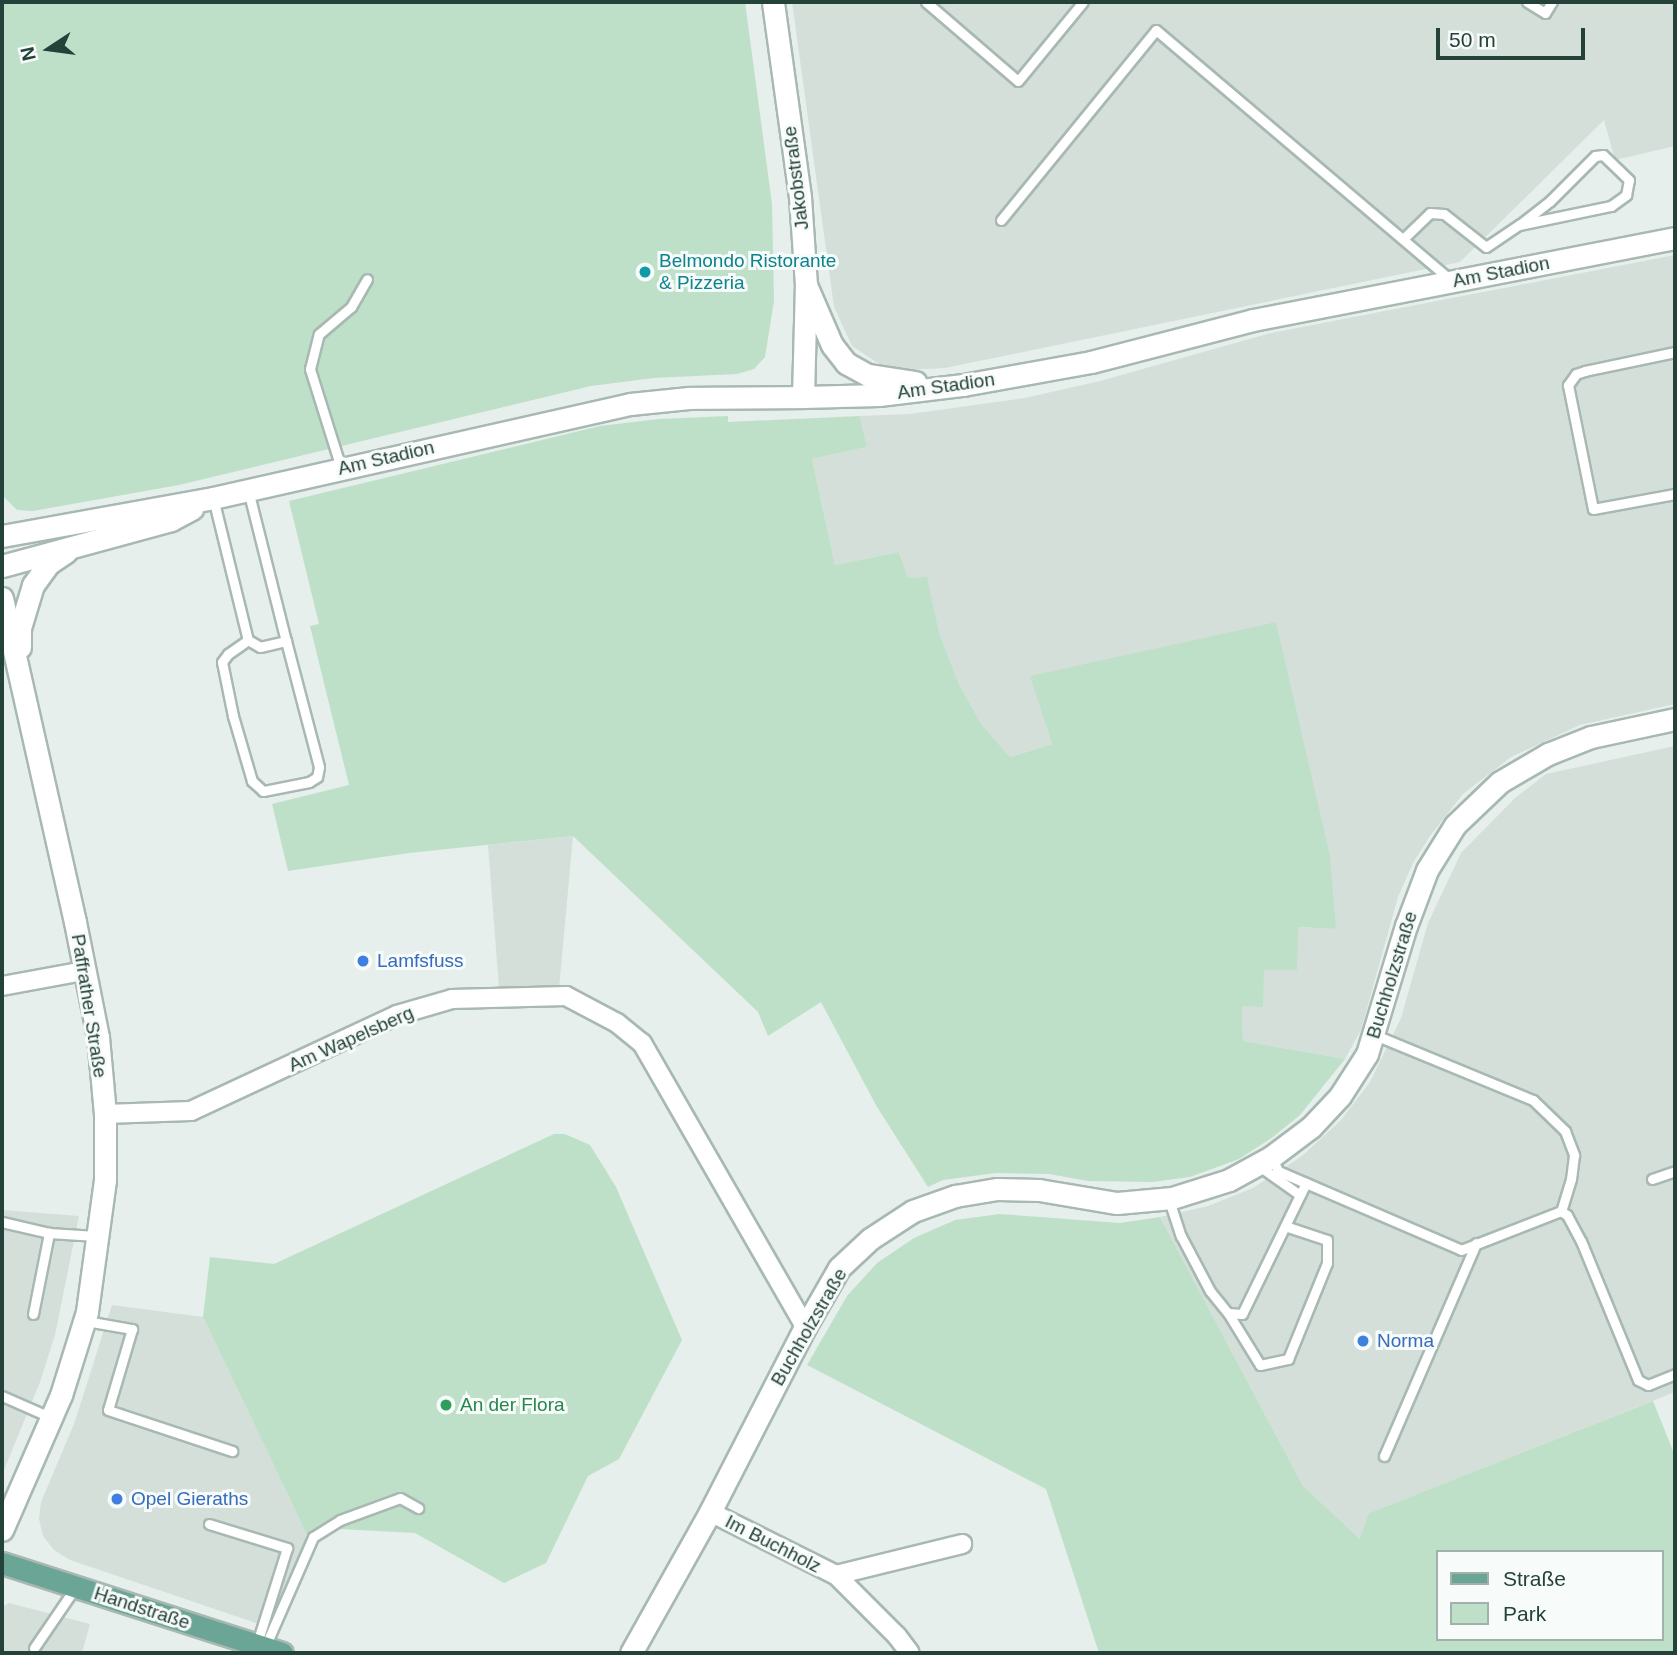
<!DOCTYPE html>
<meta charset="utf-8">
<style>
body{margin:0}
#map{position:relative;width:1677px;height:1655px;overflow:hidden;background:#e6efeb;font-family:Helvetica,sans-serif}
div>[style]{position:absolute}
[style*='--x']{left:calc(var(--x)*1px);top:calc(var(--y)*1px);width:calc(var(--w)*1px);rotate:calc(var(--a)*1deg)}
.built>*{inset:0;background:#d4dfda}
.green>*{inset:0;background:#bfe0c8}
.roads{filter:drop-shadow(2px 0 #a8b8b2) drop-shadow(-2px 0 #a8b8b2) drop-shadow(0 2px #a8b8b2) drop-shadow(0 -2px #a8b8b2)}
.service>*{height:9px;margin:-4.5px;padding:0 4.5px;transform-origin:4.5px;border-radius:4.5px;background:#fff}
.minor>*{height:18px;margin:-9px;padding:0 9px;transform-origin:9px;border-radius:9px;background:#fff}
.tertiary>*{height:21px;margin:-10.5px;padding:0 10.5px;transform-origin:10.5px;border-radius:10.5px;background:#fff}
.secondary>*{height:21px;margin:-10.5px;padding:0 10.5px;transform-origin:10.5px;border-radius:10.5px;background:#fff}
.primary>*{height:21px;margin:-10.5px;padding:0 10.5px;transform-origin:10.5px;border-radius:10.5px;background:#6aa596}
.dots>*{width:19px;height:19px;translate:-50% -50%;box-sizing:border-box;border:4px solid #f7fbf9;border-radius:50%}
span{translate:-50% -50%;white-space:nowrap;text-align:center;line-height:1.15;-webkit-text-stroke:6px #f7fbf9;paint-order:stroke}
.street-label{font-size:19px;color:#24423a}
.culture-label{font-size:19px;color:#0d838f}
.left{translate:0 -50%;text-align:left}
.shop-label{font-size:19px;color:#366cbe}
.leisure-label{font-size:19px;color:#27864d}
.frame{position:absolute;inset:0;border:4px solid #24423a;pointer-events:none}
.legend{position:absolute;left:1436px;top:1550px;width:228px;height:91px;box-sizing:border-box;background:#f7fbf9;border:2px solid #a3b1ad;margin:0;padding:9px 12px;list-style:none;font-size:21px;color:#24423a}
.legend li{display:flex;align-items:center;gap:14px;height:35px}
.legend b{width:35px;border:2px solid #a3b1ad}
.north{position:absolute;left:14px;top:14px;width:70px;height:70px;-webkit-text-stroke:5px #f7fbf9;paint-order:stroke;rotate:257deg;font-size:19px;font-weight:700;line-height:28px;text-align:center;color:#24423a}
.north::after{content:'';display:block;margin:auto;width:24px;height:32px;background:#24423a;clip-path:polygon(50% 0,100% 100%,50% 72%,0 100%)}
.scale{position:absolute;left:1436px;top:28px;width:149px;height:32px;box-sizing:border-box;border:4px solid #24423a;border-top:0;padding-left:9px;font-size:21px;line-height:24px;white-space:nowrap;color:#24423a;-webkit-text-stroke:5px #f7fbf9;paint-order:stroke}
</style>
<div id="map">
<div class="built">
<i style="clip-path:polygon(792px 2px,1675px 2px,1675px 146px,1615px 160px,1604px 120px,1460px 262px,945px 368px,890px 371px,852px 346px,834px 307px)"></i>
<i style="clip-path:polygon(1675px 255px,1675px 704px,1580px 725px,1511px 757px,1463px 794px,1430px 836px,1413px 863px,1398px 897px,1361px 1030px,1345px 1059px,1243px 1041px,1242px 1005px,1263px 970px,1296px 969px,1297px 927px,1336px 929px,1031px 675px,1052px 744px,1010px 757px,982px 725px,959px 684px,939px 633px,908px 579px,899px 552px,835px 565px,812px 459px,867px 447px,860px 416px,910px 414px,1025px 398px,1100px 381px,1271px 333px)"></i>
<i style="clip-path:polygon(1675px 746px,1675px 1392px,1369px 1513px,1361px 1540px,1303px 1486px,1160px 1217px,1208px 1206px,1253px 1188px,1302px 1156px,1341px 1120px,1370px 1082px,1401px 1018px,1428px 923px,1461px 853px,1515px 798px,1546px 774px)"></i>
<i style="clip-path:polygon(573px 836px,559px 989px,499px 988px,488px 845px)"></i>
<i style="clip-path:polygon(2px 1210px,79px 1216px,55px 1335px,40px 1382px,2px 1475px)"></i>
<i style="clip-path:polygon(112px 1305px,203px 1317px,307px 1535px,271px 1628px,70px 1560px,54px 1550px,43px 1536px,39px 1519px,41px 1502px,74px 1424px)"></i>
<i style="clip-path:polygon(9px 1603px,90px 1624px,82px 1653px,2px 1653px,2px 1607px)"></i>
</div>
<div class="green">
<i style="clip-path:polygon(2px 2px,745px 2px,772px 204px,774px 301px,765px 357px,754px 369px,737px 374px,654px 378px,591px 386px,179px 485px,33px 511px,17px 510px,4px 497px,2px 487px)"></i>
<i style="clip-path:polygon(728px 416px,728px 422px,860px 416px,867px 447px,812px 459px,835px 565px,899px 552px,908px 578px,927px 577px,939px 633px,959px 684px,982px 725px,1010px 757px,1052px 744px,1030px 676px,1276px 622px,1330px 856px,1336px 929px,1298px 927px,1297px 970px,1264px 970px,1263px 1007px,1242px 1006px,1243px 1041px,1345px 1059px,1300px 1115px,1273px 1137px,1239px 1159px,1190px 1177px,1152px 1182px,1088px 1181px,1049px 1174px,996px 1173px,943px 1180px,928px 1187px,877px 1107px,821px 1002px,768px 1036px,758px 1012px,573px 836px,409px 853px,288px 871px,272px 804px,349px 785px,310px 626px,319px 624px,289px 501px,600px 426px,659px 419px)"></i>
<i style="clip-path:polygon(554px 1134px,565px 1134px,590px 1145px,616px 1187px,682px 1340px,619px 1459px,588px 1476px,546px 1563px,504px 1583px,415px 1533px,340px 1529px,307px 1535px,203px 1317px,210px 1257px,274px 1264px)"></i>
<i style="clip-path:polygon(evenodd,1000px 1214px,1120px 1223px,1160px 1217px,1303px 1486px,1360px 1539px,1369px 1513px,1653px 1401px,1675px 1456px,1675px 1653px,1099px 1653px,1046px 1489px,807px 1365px,847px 1296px,877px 1263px,914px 1238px,955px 1220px,1000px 1214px,1437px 1552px,1661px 1552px,1661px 1639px,1437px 1639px,1437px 1552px)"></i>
</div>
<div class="roads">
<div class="service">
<i style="--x:926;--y:2;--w:121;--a:40.7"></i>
<i style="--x:1018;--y:81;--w:102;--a:-50.6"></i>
<i style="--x:1527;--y:2;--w:21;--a:31"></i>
<i style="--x:1545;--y:13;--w:13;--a:-58"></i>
<i style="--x:1001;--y:220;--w:245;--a:-50.8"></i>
<i style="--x:1156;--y:30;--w:387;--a:40.3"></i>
<i style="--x:1403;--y:239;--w:37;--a:-44"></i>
<i style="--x:1430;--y:213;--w:14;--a:4"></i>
<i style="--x:1444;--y:214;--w:53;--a:38.2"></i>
<i style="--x:1486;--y:247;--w:40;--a:-34"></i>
<i style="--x:1519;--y:225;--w:94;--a:-11.7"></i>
<i style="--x:1611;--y:206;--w:19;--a:-36"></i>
<i style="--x:1626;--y:195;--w:15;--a:-79"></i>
<i style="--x:1629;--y:180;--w:36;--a:-136"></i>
<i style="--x:1603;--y:155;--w:8;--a:173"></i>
<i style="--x:1595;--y:156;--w:64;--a:135"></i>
<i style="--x:1550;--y:201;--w:39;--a:142"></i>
<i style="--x:1675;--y:352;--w:92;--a:168.1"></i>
<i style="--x:1585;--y:371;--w:9;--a:162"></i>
<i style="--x:1576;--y:374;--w:14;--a:126"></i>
<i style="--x:1568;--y:385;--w:126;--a:78.6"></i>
<i style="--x:1593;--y:509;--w:83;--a:-10.4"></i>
<i style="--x:341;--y:468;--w:104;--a:-107.4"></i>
<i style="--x:310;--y:369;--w:36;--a:-76"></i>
<i style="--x:319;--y:334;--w:42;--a:-40.2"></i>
<i style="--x:351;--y:307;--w:32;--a:-60"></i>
<i style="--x:248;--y:490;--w:156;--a:75.9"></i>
<i style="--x:213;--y:498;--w:146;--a:76.2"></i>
<i style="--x:248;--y:640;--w:14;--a:30"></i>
<i style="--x:260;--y:647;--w:27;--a:-13"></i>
<i style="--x:286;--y:641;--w:130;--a:75.3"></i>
<i style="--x:319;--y:767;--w:10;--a:101"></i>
<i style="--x:317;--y:777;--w:9;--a:148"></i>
<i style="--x:309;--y:782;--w:47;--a:168.9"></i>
<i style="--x:263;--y:791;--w:15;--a:-138"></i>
<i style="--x:252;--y:781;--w:68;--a:-106.3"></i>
<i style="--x:233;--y:716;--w:55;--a:-101.5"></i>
<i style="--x:222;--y:662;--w:10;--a:-53"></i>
<i style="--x:228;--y:654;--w:24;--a:-35"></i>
<i style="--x:1375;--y:1035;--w:171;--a:22.4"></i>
<i style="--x:1533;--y:1100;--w:45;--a:44.1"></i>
<i style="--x:1565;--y:1131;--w:26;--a:69"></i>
<i style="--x:1574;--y:1155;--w:24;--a:97"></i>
<i style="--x:1571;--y:1179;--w:34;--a:107"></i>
<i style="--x:1272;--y:1158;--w:14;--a:65"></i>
<i style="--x:1278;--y:1171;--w:199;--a:23.3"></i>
<i style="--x:1461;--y:1250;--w:107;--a:-21.3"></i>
<i style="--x:1561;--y:1211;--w:7;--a:34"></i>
<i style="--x:1567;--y:1215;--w:30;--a:62"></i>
<i style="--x:1581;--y:1241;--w:150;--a:67.7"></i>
<i style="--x:1638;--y:1380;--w:11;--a:27"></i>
<i style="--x:1648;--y:1385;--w:29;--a:-22"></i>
<i style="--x:1259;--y:1166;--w:50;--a:35.3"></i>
<i style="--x:1652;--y:1179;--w:24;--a:-19"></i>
<i style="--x:1169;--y:1200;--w:38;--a:72"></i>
<i style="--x:1181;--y:1236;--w:62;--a:62.2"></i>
<i style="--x:1210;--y:1291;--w:28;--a:51"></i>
<i style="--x:1228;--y:1313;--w:14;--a:4"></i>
<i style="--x:1242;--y:1314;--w:146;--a:-64"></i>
<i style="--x:2;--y:1222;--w:48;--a:13.2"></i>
<i style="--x:1228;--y:1313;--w:61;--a:58.4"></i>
<i style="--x:1260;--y:1365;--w:29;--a:-12"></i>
<i style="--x:1288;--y:1359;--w:104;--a:-67.9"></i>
<i style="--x:1327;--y:1263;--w:23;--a:-90"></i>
<i style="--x:1327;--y:1240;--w:44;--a:-161.6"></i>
<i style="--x:33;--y:1314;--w:83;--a:-78.8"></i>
<i style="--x:49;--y:1233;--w:47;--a:3.7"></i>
<i style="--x:86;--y:1321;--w:47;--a:9.9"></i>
<i style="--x:132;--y:1329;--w:84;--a:106.5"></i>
<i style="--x:108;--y:1410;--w:131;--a:18.3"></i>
<i style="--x:2;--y:1396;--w:52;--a:23.6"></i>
<i style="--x:1384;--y:1456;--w:232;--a:-66.6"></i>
<i style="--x:209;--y:1524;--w:82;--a:17.1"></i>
<i style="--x:287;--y:1548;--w:100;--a:107.5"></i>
<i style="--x:265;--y:1647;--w:120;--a:-66.4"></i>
<i style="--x:313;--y:1537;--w:32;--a:-32"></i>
<i style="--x:340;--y:1520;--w:64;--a:-20.1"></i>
<i style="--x:400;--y:1498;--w:21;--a:29"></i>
<i style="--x:34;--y:1648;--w:73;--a:-55.7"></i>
</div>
<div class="minor">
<i style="--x:2;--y:986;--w:83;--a:-10.4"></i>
<i style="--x:105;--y:1114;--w:86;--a:-2"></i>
<i style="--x:191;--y:1111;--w:227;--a:-25"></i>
<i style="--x:397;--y:1015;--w:57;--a:-16.2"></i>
<i style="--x:452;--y:999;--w:114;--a:-1.5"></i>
<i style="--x:566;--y:996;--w:58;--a:27.9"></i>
<i style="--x:617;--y:1023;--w:32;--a:39"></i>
<i style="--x:642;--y:1043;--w:327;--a:60.1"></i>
<i style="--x:710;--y:1512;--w:141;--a:26.6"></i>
<i style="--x:836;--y:1575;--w:86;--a:45"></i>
<i style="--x:897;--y:1636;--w:21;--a:53"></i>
<i style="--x:836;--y:1575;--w:130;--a:-13.8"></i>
</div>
<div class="tertiary">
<i style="--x:806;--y:285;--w:65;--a:66.6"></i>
<i style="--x:832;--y:345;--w:23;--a:52"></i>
<i style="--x:846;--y:363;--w:25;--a:29"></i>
<i style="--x:868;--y:375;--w:48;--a:8.5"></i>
<i style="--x:803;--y:397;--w:76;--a:-1.5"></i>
<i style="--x:879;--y:395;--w:85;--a:-6.8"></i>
<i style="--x:963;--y:385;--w:130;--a:-10.2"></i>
<i style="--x:1091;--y:362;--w:167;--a:-14.5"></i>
<i style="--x:1253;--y:320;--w:430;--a:-11"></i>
<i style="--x:631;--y:1653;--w:162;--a:-60.7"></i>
<i style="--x:710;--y:1512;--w:208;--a:-62.8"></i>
<i style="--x:805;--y:1327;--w:68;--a:-60"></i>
<i style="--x:839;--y:1268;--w:42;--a:-43.1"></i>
<i style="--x:870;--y:1239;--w:51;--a:-33.1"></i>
<i style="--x:913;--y:1211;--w:45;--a:-19.7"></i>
<i style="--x:955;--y:1196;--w:43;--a:-9.5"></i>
<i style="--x:997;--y:1189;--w:42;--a:1.4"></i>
<i style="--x:1039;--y:1190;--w:79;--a:9.5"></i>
<i style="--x:1117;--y:1203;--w:55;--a:-5.2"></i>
<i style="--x:1172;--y:1198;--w:60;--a:-17.5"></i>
<i style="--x:1229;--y:1180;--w:48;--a:-28.7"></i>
<i style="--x:1271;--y:1157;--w:50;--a:-36.9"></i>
<i style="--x:1311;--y:1127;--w:42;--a:-46.9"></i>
<i style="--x:1340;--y:1096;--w:50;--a:-57.3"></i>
<i style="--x:1367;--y:1054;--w:134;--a:-73.1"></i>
<i style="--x:1406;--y:926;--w:60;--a:-69.4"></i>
<i style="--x:1427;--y:870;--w:53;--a:-58.1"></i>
<i style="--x:1455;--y:825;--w:62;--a:-43.7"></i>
<i style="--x:1500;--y:782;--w:56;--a:-30.3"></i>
<i style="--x:1548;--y:754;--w:46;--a:-21.6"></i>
<i style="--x:1591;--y:737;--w:86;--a:-12.1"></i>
</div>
<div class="secondary">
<i style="--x:2;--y:536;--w:214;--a:-10.2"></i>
<i style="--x:213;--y:498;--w:427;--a:-12.7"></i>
<i style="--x:630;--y:404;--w:59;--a:-5.8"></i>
<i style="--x:689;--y:398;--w:114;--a:-0.5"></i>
<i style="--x:803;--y:397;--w:112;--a:-88.5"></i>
<i style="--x:806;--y:285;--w:88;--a:-93.9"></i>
<i style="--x:800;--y:197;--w:197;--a:-97.9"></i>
<i style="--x:2;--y:566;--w:175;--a:-15.2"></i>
<i style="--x:171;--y:520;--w:24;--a:-28"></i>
<i style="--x:2;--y:598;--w:332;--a:77.3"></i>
<i style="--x:75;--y:922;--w:117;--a:78.7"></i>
<i style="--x:98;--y:1037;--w:77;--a:84.8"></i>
<i style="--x:105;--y:1114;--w:66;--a:90"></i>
<i style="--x:105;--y:1180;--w:133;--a:97.8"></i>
<i style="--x:87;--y:1312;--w:87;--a:107.4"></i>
<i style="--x:61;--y:1395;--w:147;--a:113.6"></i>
<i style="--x:20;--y:647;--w:19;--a:-90"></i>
<i style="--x:20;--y:628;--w:45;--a:-73.2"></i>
<i style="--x:33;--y:585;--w:26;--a:-54"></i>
<i style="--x:48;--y:564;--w:22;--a:-34"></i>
</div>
<div class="primary">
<i style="--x:2;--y:1563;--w:294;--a:17.8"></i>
</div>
</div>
<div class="dots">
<i style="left:645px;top:272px;background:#0f9aa8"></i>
<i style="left:363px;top:961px;background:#3f7fe0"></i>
<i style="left:1363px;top:1341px;background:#3f7fe0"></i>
<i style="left:446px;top:1405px;background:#2e9e5b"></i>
<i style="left:117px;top:1499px;background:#3f7fe0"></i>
</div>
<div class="street-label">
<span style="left:796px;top:178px;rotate:-97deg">Jakobstraße</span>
<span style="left:1501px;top:272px;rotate:-11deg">Am Stadion</span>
<span style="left:946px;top:386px;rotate:-8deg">Am Stadion</span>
<span style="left:386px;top:458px;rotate:-13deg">Am Stadion</span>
<span style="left:1392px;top:975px;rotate:-73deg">Buchholzstraße</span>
<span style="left:89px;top:1006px;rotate:81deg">Paffrather Straße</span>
<span style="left:351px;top:1039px;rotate:-24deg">Am Wapelsberg</span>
<span style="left:809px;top:1327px;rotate:-60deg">Buchholzstraße</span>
<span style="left:773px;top:1544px;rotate:27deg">Im Buchholz</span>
<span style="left:142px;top:1608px;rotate:18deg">Handstraße</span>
</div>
<div class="culture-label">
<span class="left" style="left:659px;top:272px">Belmondo Ristorante<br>&amp; Pizzeria</span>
</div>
<div class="shop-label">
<span class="left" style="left:377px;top:961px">Lamfsfuss</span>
<span class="left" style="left:1377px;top:1341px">Norma</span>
<span class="left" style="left:131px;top:1499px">Opel Gieraths</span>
</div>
<div class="leisure-label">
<span class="left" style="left:460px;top:1405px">An der Flora</span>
</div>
<div class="frame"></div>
<ul class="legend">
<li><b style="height:9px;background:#6aa596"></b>Straße</li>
<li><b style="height:19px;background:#bfe0c8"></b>Park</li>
</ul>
<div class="north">N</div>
<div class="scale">50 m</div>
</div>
